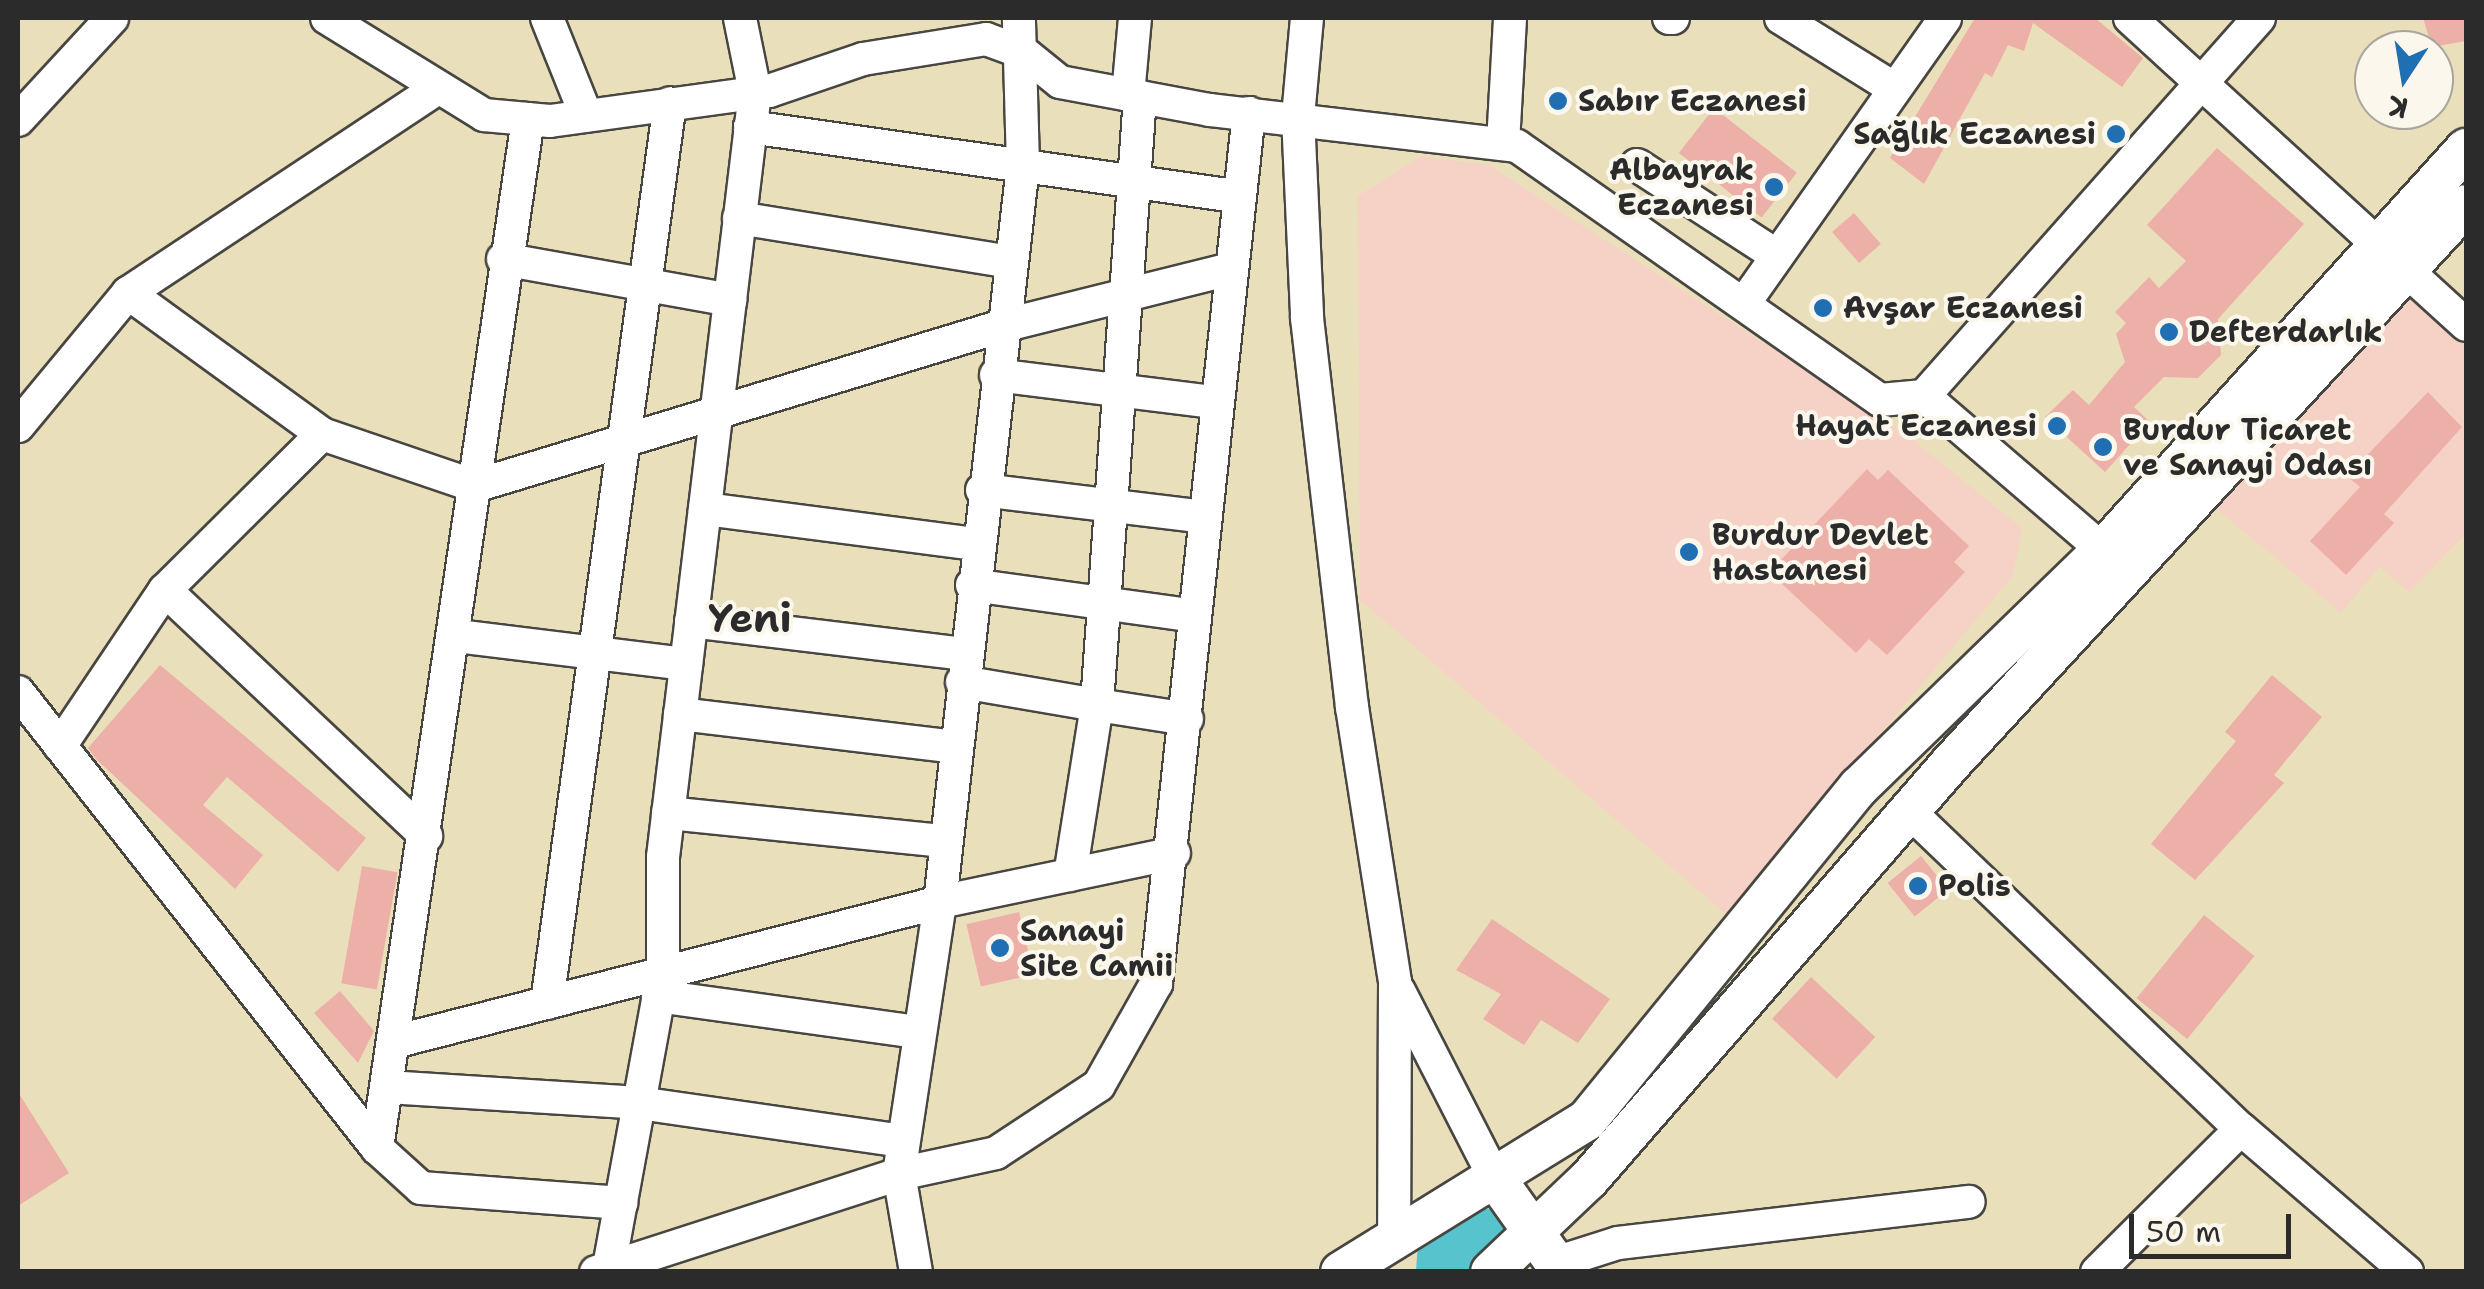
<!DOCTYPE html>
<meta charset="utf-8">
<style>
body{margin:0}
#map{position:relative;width:2484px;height:1289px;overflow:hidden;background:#eadfbb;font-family:"Shantell Sans",sans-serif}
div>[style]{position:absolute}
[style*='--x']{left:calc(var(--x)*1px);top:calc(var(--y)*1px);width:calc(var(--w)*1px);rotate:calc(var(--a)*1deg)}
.built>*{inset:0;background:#f6d1c5}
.water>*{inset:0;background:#56c3cd}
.building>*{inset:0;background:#ecb0a9;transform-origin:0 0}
.roads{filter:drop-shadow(2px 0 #484641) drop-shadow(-2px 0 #484641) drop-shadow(0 2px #484641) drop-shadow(0 -2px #484641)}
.minor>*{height:32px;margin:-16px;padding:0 16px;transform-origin:16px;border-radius:16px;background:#fff}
.major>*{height:40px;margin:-20px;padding:0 20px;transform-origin:20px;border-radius:20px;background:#fff}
.dots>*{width:28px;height:28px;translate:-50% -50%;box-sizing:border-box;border:5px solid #fbf7ec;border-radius:50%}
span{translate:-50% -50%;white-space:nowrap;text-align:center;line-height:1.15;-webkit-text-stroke:8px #fbf7ec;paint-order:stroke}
.poi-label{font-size:30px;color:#2b2b2b;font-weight:700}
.left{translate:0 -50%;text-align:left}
.right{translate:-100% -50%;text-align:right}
.district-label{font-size:40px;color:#2b2b2b;font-weight:700}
.frame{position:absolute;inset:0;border:20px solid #2b2b2b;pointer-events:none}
.north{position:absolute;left:2354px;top:30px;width:100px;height:100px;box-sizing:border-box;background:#fbf7ec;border:2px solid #a8a59f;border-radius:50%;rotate:192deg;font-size:28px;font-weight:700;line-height:40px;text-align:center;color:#2b2b2b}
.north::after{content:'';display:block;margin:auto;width:35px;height:45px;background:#1f6fb2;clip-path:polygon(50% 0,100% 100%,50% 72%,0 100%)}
.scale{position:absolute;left:2129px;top:1214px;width:162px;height:45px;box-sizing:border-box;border:5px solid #2b2b2b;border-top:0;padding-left:12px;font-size:30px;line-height:35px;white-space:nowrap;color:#2b2b2b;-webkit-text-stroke:8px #fbf7ec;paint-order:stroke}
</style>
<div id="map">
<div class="built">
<i style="clip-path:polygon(1421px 156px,1489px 165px,1909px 437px,2022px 528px,2013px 576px,1727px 915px,1360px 600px,1358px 196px)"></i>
<i style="clip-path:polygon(2405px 294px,2466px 347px,2466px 534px,2409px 592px,2379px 567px,2341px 613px,2211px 504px)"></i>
</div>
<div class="water">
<i style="clip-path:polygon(1483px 1207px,1514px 1218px,1482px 1271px,1416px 1271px,1418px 1242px)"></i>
</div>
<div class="building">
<i style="clip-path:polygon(1975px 18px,2095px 18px,2143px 58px,2122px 87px,2033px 23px,2024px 51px,2008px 45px,1992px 77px,1985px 73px,1924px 184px,1890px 158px)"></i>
<i style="clip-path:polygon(2423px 18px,2466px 18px,2466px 41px,2432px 47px)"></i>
<i style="left:1714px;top:108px;width:105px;height:57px;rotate:38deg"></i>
<i style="clip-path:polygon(2217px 148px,2304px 224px,2218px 319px,2221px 355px,2198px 378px,2164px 377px,2134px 407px,2150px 422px,2105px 472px,2045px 417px,2073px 390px,2089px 405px,2125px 362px,2116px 334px,2126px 323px,2115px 312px,2149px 277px,2159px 288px,2186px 261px,2147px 225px)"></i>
<i style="left:1854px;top:213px;width:41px;height:29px;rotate:49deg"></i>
<i style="clip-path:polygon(2428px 392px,2462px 427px,2384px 514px,2394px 523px,2346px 575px,2310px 541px,2360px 487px,2347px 476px)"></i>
<i style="clip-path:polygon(1867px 469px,1878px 480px,1888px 470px,1969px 546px,1954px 562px,1965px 572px,1887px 655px,1869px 639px,1856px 653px,1781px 583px,1791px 573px,1779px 562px)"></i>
<i style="clip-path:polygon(160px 665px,366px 838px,338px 872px,227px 777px,203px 805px,263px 855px,235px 889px,96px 759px,88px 748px)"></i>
<i style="clip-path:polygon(2272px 675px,2322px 717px,2274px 775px,2284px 783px,2195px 880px,2151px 844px,2236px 741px,2225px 732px)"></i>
<i style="left:1921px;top:856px;width:43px;height:43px;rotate:51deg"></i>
<i style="left:362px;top:866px;width:36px;height:119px;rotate:10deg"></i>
<i style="left:1019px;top:912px;width:64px;height:54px;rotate:77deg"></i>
<i style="left:2204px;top:915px;width:65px;height:107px;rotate:39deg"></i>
<i style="clip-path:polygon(1492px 919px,1610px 999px,1578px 1043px,1541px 1020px,1524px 1045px,1483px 1019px,1501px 994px,1456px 970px)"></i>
<i style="left:1811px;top:977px;width:88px;height:57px;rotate:43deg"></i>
<i style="clip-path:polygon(340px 991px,374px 1031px,358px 1063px,314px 1013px)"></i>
<i style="clip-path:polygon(18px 1092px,69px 1173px,18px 1206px)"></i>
</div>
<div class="roads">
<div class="minor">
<i style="--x:327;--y:18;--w:185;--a:31.7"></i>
<i style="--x:484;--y:115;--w:66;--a:5.2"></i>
<i style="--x:550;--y:121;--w:221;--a:-7.8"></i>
<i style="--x:769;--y:91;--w:99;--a:-18.8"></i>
<i style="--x:863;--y:59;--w:125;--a:-9.2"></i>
<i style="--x:986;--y:39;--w:40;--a:20.2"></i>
<i style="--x:1024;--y:53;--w:46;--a:38.9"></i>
<i style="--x:1060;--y:82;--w:153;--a:10.6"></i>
<i style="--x:1210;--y:110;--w:309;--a:6.7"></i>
<i style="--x:1517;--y:146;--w:443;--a:35"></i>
<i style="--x:1880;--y:400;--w:44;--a:-5.2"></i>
<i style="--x:1924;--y:396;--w:236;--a:40.7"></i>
<i style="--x:547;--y:18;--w:105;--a:68.1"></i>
<i style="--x:1307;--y:18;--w:98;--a:95.2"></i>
<i style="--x:1298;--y:116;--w:202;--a:87.4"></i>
<i style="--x:1307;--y:318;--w:392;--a:83.4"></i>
<i style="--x:1352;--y:707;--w:278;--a:81.1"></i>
<i style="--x:1395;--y:982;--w:259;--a:90.2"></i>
<i style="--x:1669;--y:18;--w:4;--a:0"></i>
<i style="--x:1781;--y:18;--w:134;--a:31.9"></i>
<i style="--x:2130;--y:18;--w:455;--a:42.4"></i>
<i style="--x:1128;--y:95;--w:77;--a:-84.8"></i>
<i style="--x:1140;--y:97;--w:610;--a:94.05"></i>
<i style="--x:1097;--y:705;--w:91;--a:8.8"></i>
<i style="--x:18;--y:120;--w:139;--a:-47.3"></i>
<i style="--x:750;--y:127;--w:494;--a:8.1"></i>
<i style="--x:1503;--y:144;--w:126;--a:-86.8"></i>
<i style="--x:1637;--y:165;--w:167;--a:33"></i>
<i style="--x:739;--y:218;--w:275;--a:9.2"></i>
<i style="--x:503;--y:259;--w:231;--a:10.2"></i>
<i style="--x:128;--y:293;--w:372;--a:-33.5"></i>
<i style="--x:1745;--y:302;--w:347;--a:-54.8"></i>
<i style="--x:996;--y:375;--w:220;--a:7.1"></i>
<i style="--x:1924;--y:396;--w:505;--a:-48.45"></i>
<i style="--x:18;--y:426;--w:173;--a:-50.4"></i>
<i style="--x:128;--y:293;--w:240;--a:36"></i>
<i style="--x:322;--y:434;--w:162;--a:18.8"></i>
<i style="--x:475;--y:486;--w:551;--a:-16.89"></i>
<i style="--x:1002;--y:326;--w:235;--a:-14"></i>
<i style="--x:982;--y:490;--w:224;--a:6.9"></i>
<i style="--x:705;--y:509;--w:273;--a:7.4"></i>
<i style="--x:972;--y:585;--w:225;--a:7.9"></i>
<i style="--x:165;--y:590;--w:221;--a:-44.8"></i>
<i style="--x:691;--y:621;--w:276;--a:6.9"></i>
<i style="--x:457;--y:636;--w:231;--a:7"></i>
<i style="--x:962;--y:682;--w:137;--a:9.7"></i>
<i style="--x:1097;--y:705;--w:172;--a:99"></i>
<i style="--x:18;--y:692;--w:580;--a:51.79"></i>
<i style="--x:377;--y:1148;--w:59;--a:42.3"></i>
<i style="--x:421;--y:1188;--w:201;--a:4.3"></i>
<i style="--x:680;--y:714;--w:278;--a:6.8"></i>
<i style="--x:60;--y:746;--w:188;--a:-56.1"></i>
<i style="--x:165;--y:590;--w:359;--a:43.3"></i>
<i style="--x:1909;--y:811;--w:460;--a:43.8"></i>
<i style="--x:2241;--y:1129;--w:219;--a:40.7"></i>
<i style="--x:668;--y:813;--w:279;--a:5.8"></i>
<i style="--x:1399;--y:991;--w:207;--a:62.9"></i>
<i style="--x:658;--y:996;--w:263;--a:7.9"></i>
<i style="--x:547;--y:1003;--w:908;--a:-82.22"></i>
<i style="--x:394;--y:1042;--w:564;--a:-14.38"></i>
<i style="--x:940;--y:902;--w:239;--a:-11.8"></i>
<i style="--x:387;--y:1087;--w:253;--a:3.6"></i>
<i style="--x:639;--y:1103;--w:267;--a:8.2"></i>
<i style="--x:377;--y:1148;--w:1040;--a:-81.65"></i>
<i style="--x:1555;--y:1263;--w:66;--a:-17.6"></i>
<i style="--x:1618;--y:1243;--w:353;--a:-6.7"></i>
<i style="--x:609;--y:1267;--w:298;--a:-79.6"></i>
<i style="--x:663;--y:974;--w:117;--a:-90"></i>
<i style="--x:663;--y:857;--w:771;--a:-83.14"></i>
<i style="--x:755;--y:92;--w:76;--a:-101.5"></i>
<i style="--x:596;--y:1272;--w:318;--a:-17.9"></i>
<i style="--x:899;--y:1174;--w:99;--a:-12.2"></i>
<i style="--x:996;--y:1153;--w:123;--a:-33.4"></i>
<i style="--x:1099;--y:1085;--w:116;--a:-60.6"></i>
<i style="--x:1156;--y:984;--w:876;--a:-83.91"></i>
<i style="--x:916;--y:1272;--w:99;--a:-99.8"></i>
<i style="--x:899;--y:1174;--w:275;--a:-81.4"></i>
<i style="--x:940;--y:902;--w:742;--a:-83.57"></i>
<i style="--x:1023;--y:165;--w:147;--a:-91.6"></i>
<i style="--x:2097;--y:1272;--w:203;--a:-44.8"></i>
</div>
<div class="major">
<i style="--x:1493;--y:1175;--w:119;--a:54.6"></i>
<i style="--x:1341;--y:1272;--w:289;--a:-31.7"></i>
<i style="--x:1587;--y:1120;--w:430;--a:-50.8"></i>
<i style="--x:1859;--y:787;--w:340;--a:-44.2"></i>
<i style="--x:2103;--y:550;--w:541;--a:-47.85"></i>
<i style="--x:1491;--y:1272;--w:135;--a:-43.5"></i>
<i style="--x:1589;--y:1179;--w:551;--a:-48.97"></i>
<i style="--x:1951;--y:763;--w:759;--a:-47.29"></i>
</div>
</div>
<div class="dots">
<i style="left:1558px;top:101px;background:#1f6fb2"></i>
<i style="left:2116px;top:134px;background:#1f6fb2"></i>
<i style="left:1774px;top:187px;background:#1f6fb2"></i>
<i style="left:1823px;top:308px;background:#1f6fb2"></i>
<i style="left:2169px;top:332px;background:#1f6fb2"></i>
<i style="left:2057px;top:426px;background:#1f6fb2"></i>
<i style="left:2103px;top:447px;background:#1f6fb2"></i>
<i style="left:1689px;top:552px;background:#1f6fb2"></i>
<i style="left:1918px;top:886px;background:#1f6fb2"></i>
<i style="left:1000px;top:948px;background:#1f6fb2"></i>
</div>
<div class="poi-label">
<span class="left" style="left:1578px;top:101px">Sabır Eczanesi</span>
<span class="right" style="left:2096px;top:134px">Sağlık Eczanesi</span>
<span class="right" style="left:1754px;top:187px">Albayrak<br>Eczanesi</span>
<span class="left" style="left:1843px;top:308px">Avşar Eczanesi</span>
<span class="left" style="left:2189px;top:332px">Defterdarlık</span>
<span class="right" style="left:2037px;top:426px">Hayat Eczanesi</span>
<span class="left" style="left:2123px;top:447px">Burdur Ticaret<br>ve Sanayi Odası</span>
<span class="left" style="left:1712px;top:552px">Burdur Devlet<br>Hastanesi</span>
<span class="left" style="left:1938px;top:886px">Polis</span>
<span class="left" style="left:1020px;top:948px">Sanayi<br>Site Camii</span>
</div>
<div class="district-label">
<span style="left:750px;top:618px">Yeni</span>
</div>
<div class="frame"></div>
<div class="north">K</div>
<div class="scale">50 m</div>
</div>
